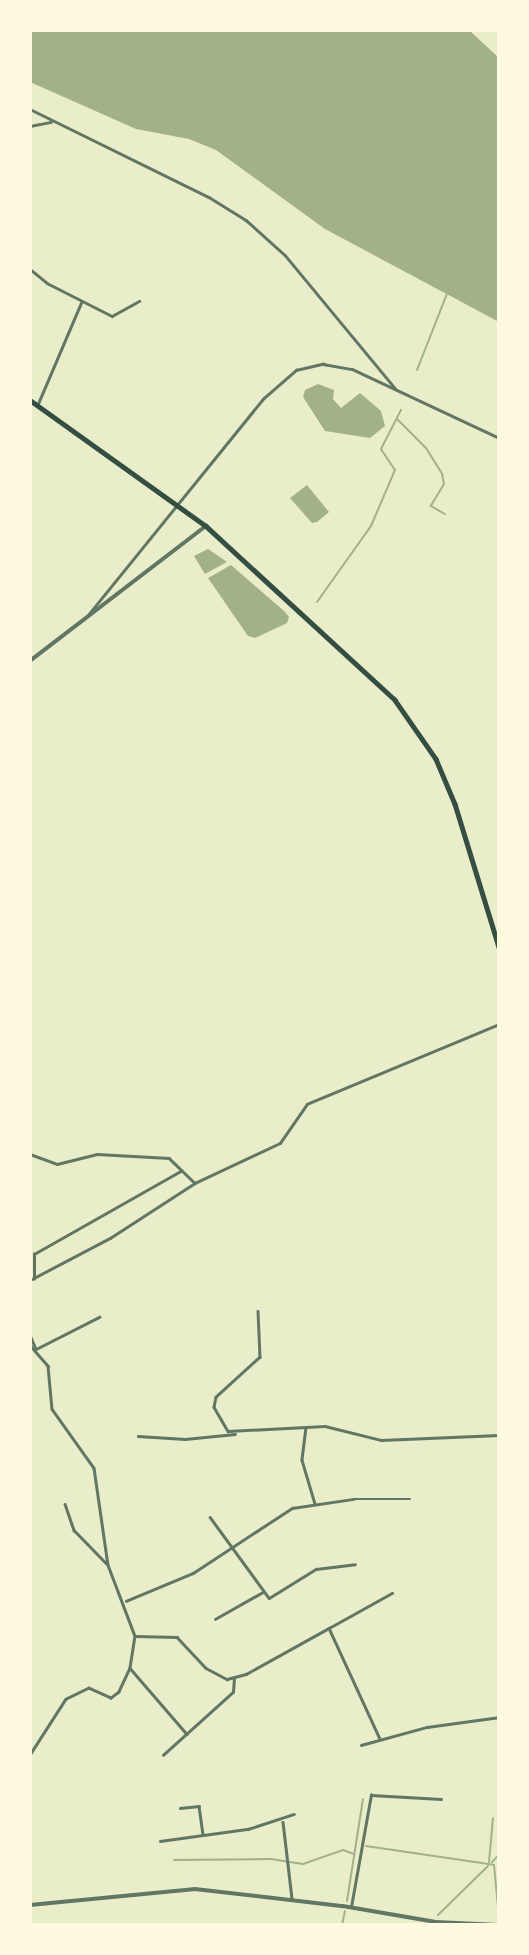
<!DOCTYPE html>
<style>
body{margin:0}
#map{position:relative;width:529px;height:1955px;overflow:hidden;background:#e9edc9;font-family:"Space Grotesk",sans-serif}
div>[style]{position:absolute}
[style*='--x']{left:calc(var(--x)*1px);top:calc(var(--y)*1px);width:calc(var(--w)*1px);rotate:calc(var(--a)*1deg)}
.water>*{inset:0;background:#a3b18a}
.stream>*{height:2px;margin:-1px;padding:0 1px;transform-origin:1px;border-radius:1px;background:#a3b18a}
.minor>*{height:2.5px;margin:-1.25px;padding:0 1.25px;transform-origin:1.25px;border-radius:1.25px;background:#617663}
.tertiary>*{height:3.5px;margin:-1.75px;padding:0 1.75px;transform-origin:1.75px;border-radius:1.75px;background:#617663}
.primary>*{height:4.5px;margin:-2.25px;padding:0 2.25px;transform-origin:2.25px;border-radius:2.25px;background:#344e41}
span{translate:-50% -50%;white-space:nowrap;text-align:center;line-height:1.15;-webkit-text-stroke:5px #fefae0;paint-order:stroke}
.frame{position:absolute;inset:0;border:32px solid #fefae0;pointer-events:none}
</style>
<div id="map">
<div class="water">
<i style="clip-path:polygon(30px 30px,469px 30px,499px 58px,499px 322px,325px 229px,216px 150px,189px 139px,136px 129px,30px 82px)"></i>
<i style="clip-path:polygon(318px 384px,334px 390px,333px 399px,341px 408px,360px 393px,381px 411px,385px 426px,370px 438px,325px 431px,303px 397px,305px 390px)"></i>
<i style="clip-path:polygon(307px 485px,329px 512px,317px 522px,312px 523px,290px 498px)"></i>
<i style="clip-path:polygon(208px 549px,227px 562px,205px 574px,194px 556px)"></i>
<i style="clip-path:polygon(231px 565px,284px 611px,289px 617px,287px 623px,255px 638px,248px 636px,208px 578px)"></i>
</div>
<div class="stream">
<i style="--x:417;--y:370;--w:82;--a:-68.5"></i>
<i style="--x:397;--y:419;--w:41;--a:45"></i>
<i style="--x:426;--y:448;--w:31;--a:58"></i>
<i style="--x:442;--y:474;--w:10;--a:79"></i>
<i style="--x:444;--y:484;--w:26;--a:121"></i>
<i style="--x:431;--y:506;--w:16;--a:30"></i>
<i style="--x:317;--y:602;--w:93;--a:-54.6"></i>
<i style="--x:371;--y:526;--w:61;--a:-66.8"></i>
<i style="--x:395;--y:470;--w:25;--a:-124"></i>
<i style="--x:381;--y:449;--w:44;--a:-62.9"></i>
<i style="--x:366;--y:1846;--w:129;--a:8.4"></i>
<i style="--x:494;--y:1865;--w:53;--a:84.6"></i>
<i style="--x:174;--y:1860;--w:97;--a:-0.6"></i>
<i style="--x:271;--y:1859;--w:32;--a:9"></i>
<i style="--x:303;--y:1864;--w:42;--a:-19.3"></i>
<i style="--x:343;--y:1850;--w:12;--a:20"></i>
<i style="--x:489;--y:1862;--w:44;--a:-84.8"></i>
<i style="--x:492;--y:1862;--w:10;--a:-45"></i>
<i style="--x:347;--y:1901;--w:103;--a:-81.1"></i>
<i style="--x:438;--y:1915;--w:70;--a:-44.4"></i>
<i style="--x:342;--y:1925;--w:14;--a:-78"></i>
</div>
<div class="minor">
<i style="--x:30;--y:109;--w:199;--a:26.2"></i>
<i style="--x:209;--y:197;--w:44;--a:31.9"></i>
<i style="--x:246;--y:220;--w:52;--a:41.9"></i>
<i style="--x:285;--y:255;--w:173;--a:50.4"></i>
<i style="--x:30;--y:126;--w:21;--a:-11"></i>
<i style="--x:30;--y:269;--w:22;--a:39"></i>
<i style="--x:47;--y:283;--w:73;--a:26.9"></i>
<i style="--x:112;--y:316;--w:31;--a:-29"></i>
<i style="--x:37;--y:406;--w:112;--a:-66.9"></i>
<i style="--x:88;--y:615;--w:279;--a:-51"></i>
<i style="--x:264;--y:398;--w:43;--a:-41.2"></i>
<i style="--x:296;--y:370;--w:28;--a:-13"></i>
<i style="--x:323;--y:364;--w:29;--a:10"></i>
<i style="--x:352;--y:369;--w:162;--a:25.1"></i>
<i style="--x:30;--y:1154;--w:29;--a:20"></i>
<i style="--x:57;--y:1164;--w:41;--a:-14"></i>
<i style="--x:97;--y:1154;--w:72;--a:3.2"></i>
<i style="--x:169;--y:1158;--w:36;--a:44"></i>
<i style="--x:195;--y:1183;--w:94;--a:-25.2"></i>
<i style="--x:280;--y:1143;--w:47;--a:-55.3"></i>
<i style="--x:307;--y:1104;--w:208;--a:-22.6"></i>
<i style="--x:34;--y:1279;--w:25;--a:-90"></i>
<i style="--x:34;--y:1254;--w:169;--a:-29.5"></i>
<i style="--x:30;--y:1280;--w:90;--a:-27.7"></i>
<i style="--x:110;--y:1238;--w:101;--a:-32.9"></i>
<i style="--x:258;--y:1311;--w:46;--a:87.5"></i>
<i style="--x:260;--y:1357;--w:59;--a:137.7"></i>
<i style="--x:216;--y:1397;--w:10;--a:101"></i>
<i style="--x:214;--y:1407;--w:28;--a:60"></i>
<i style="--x:228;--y:1431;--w:97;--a:-3"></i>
<i style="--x:325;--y:1426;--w:58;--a:14"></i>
<i style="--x:381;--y:1440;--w:118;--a:-2.4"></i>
<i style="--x:30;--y:1335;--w:15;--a:67"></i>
<i style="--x:36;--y:1349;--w:71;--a:-26.9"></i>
<i style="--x:30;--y:1345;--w:28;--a:49"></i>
<i style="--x:48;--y:1366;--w:43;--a:84.7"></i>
<i style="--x:52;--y:1409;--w:72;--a:54.6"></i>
<i style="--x:94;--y:1468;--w:98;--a:81.8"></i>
<i style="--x:108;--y:1565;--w:76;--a:69.2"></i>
<i style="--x:135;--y:1636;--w:32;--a:99"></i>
<i style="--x:130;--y:1668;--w:26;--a:115"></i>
<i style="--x:119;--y:1692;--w:10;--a:143"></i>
<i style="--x:111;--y:1698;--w:24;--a:-156"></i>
<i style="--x:89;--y:1688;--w:25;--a:154"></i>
<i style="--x:66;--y:1699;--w:67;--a:122.7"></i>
<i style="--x:306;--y:1427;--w:33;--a:97"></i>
<i style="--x:302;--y:1460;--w:46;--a:73.5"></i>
<i style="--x:138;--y:1436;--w:47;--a:3.7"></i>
<i style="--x:185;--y:1439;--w:50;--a:-5.7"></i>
<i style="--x:65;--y:1504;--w:28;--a:71"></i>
<i style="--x:74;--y:1530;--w:46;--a:45.9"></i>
<i style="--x:210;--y:1517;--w:100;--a:53.9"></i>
<i style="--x:269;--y:1598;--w:55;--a:-31.7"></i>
<i style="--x:316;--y:1569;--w:39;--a:-7"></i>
<i style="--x:126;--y:1601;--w:73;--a:-22.7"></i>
<i style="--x:193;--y:1573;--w:118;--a:-33.3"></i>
<i style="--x:292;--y:1508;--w:62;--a:-8.4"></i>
<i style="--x:353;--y:1499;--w:57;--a:0"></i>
<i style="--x:215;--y:1619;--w:55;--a:-29.4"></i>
<i style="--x:329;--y:1628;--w:72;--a:-29.1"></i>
<i style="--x:135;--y:1636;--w:42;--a:1.4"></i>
<i style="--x:177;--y:1637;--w:42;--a:46.9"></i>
<i style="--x:206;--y:1668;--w:24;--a:28"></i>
<i style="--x:227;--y:1679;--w:20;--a:-15"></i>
<i style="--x:246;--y:1674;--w:95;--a:-29"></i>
<i style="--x:329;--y:1628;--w:122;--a:65.3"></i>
<i style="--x:130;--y:1668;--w:87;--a:49.2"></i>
<i style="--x:361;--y:1745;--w:68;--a:-15.3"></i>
<i style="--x:427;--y:1727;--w:73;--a:-7.9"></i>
<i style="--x:163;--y:1755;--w:94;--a:-42"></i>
<i style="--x:233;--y:1692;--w:14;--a:-86"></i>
<i style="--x:180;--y:1808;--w:19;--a:-6"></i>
<i style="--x:199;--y:1806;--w:29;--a:82"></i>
<i style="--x:283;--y:1822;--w:78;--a:83.3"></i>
<i style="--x:160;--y:1841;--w:89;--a:-7.8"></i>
<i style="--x:248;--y:1829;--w:48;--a:-18.1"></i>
<i style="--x:351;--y:1907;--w:114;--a:-79.9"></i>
<i style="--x:371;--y:1795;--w:70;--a:3.3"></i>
</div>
<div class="tertiary">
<i style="--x:30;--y:661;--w:222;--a:-37.5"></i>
<i style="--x:30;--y:1905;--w:166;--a:-5.5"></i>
<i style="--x:195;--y:1889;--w:149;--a:6.6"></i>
<i style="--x:343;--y:1906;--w:94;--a:9.8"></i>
<i style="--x:436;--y:1922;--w:63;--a:2.7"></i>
</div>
<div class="primary">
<i style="--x:30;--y:400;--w:216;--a:35.6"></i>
<i style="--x:206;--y:526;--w:257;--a:42.6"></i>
<i style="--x:395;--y:700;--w:72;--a:55.2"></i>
<i style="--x:436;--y:759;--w:49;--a:67.1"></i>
<i style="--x:455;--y:804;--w:150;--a:72.9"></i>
</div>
<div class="frame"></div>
</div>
